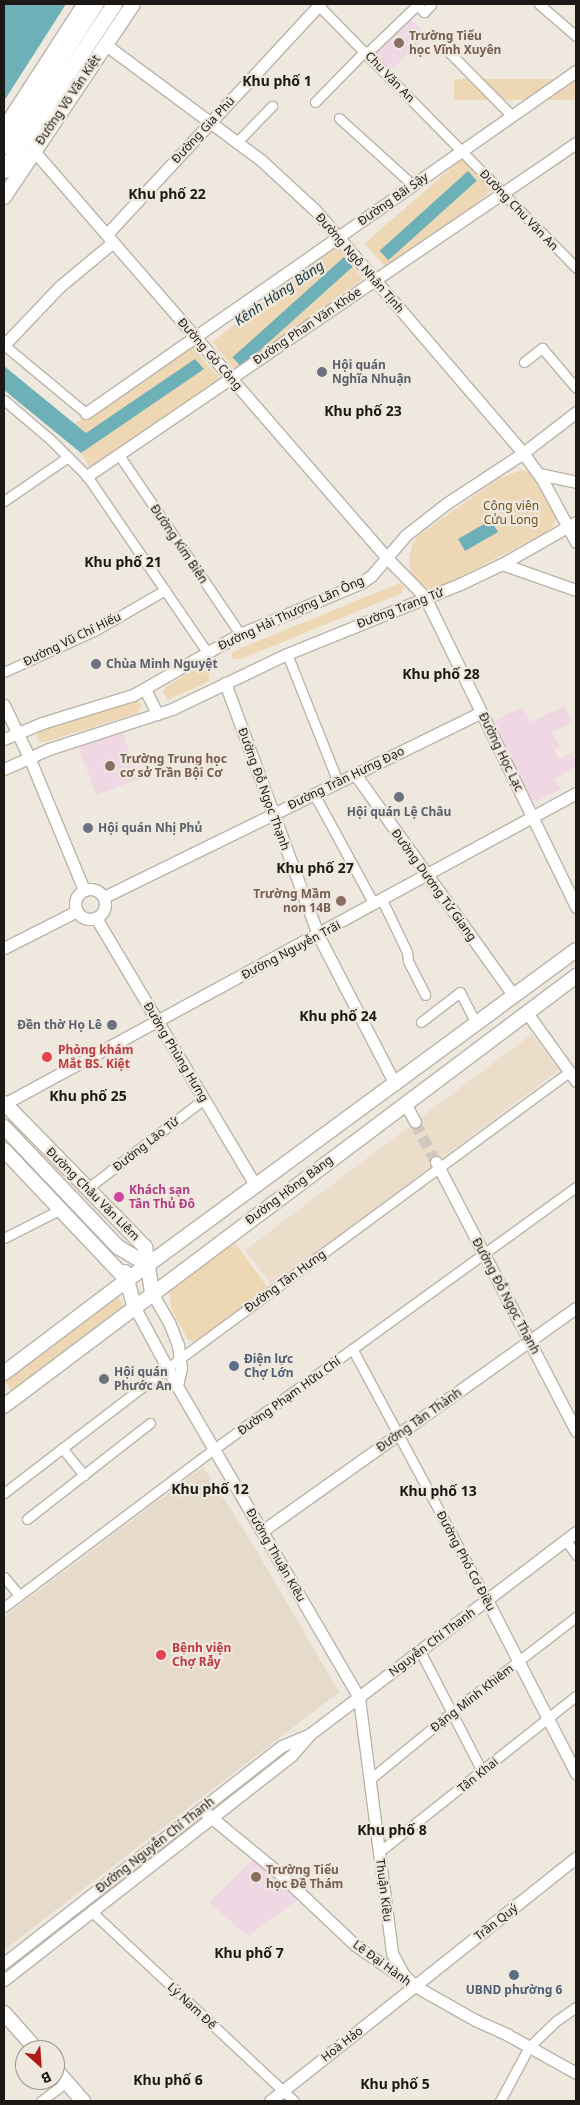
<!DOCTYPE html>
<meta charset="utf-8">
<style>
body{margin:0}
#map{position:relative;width:580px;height:2105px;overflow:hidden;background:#efe8de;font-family:"Noto Sans",sans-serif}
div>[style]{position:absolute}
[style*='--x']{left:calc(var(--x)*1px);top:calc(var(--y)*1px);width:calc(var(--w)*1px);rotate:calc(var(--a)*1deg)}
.commercial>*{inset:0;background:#ecdcca;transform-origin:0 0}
.built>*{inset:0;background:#e6dbca}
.education>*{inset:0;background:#efd8e3;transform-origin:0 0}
.green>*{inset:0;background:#edd7b4;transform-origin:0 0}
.water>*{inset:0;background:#6eb0b8;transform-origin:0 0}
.secondary-tunnel>*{height:11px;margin-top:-5.5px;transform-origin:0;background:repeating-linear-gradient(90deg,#cfc9c0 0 11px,transparent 0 16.5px)}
.roads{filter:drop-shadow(1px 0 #bab4aa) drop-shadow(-1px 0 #bab4aa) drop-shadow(0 1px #bab4aa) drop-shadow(0 -1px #bab4aa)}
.street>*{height:9px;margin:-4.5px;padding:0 4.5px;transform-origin:4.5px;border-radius:4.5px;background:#fff}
.secondary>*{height:11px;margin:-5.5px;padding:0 5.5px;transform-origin:5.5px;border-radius:5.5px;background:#fff}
.secondary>.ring{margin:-5.5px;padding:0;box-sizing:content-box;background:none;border:11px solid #fff;border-radius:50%}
.primary>*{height:14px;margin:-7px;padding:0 7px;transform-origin:7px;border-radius:7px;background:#fff}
.highway>*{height:15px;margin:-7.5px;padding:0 7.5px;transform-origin:7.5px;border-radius:7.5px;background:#fff}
.dots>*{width:14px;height:14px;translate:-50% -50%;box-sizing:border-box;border:2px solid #efe8de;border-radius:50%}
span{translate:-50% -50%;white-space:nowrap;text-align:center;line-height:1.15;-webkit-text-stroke:4.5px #efe8de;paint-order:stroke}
.education-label{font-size:12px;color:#785e54;font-weight:700}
.left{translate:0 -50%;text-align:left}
.right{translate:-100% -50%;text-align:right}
.street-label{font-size:12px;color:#1b1815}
.worship-label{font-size:12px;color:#5b616d;font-weight:700}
.park-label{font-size:12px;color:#70521e}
.health-label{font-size:12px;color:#be3a42;font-weight:700}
.hotel-label{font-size:12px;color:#b23c85;font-weight:700}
.service-label{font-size:12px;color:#4e5e75;font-weight:700}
.neighbourhood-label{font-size:14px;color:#1b1815;font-weight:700}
.water-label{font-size:14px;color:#193a3e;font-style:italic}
.frame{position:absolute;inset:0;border:5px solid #1b1815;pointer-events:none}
.north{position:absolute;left:15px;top:2040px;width:50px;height:50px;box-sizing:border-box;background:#efe8de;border:1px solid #9a958e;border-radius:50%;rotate:154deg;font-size:14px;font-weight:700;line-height:20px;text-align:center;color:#1b1815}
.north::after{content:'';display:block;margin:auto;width:18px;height:22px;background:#ad1b17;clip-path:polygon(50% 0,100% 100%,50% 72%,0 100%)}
</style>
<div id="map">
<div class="commercial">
<i style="left:532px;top:1034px;width:45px;height:359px;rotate:53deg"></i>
</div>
<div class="built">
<i style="clip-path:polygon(203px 1467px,249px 1538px,339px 1692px,4px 1950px,4px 1834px,6px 1832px,4px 1830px,4px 1617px)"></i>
</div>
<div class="education">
<i style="left:407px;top:15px;width:28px;height:52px;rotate:45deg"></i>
<i style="clip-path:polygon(564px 706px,572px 722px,551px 732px,560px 746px,554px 750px,559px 759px,572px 753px,576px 761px,576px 767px,554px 779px,560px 789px,537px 801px,530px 799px,494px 721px,523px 707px,531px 722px)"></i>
<i style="left:122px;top:732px;width:50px;height:46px;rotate:70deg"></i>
<i style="clip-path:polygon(256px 1856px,300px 1898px,248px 1936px,209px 1903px)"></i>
</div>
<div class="green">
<i style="left:576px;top:79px;width:21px;height:122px;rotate:90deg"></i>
<i style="left:463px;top:158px;width:43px;height:130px;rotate:49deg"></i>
<i style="left:336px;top:245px;width:43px;height:157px;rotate:52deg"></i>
<i style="clip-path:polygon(190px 344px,220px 379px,91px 469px,81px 453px,86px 433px,74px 424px)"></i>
<i style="clip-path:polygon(522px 470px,528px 471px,538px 478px,556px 515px,556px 521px,550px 530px,445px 585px,430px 589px,419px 584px,411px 572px,409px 560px,412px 545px,418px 536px,498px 479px)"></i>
<i style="clip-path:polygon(400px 583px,404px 587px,402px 593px,241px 659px,233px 659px,232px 655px,233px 652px,241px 648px)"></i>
<i style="clip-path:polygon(198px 667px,202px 668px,209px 673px,209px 681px,168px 700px,163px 692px,165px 688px)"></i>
<i style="clip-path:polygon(135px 701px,142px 704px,138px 713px,45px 742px,40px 742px,36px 738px,39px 731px)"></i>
<i style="clip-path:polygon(235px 1243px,268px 1288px,194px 1342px,188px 1340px,171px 1308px,170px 1287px)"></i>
<i style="left:116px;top:1295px;width:15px;height:141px;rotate:53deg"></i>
</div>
<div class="water">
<i style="clip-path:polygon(6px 4px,66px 4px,4px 101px,4px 8px)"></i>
<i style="left:468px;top:171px;width:13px;height:119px;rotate:48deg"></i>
<i style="left:344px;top:257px;width:13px;height:150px;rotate:48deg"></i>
<i style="clip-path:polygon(195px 359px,204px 369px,81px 453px,4px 390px,4px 366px,86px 433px)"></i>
<i style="left:491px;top:520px;width:14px;height:38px;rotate:60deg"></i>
</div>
<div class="secondary-tunnel">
<i style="--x:415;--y:1122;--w:45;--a:62.3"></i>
</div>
<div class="roads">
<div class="street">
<i style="--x:317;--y:4;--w:370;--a:45.5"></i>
<i style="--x:539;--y:4;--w:49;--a:40.9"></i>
<i style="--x:447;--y:50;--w:93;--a:45.4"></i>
<i style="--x:367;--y:53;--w:69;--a:-43.8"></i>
<i style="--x:417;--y:5;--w:10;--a:45"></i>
<i style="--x:424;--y:12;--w:10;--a:-45"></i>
<i style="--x:315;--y:102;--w:71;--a:-45.6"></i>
<i style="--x:339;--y:118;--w:100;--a:42.2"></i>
<i style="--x:236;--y:143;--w:52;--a:-45.8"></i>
<i style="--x:4;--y:345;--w:107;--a:39.7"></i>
<i style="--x:524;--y:362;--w:23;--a:-38"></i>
<i style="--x:542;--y:348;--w:52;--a:49.6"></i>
<i style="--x:4;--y:400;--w:60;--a:40.3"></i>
<i style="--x:50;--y:439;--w:52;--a:45"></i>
<i style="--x:87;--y:476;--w:213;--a:55.7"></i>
<i style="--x:119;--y:455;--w:216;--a:55.9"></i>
<i style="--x:4;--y:501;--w:78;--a:-34.5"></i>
<i style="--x:287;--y:654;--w:138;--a:68.3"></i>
<i style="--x:4;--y:672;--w:99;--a:-24.5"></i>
<i style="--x:94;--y:631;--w:82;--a:-30"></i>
<i style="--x:314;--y:794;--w:125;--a:61.4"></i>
<i style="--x:382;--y:900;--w:58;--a:64.3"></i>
<i style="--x:407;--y:952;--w:9;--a:84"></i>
<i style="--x:408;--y:961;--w:38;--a:63"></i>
<i style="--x:421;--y:1022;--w:49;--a:-37.6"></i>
<i style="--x:460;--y:992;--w:35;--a:63"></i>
<i style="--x:88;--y:1188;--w:146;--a:-37.5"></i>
<i style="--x:4;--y:1238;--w:64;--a:-27"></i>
<i style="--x:353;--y:1350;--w:284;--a:61.8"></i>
<i style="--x:62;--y:1448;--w:35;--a:51"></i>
<i style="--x:4;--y:1493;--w:190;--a:-37.5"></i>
<i style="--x:155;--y:1377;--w:514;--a:-36.38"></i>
<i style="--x:27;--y:1519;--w:156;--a:-38"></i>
<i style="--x:566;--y:1540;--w:18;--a:56"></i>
<i style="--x:4;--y:1577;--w:23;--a:50"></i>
<i style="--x:4;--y:1607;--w:263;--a:-37"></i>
<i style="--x:214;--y:1449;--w:447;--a:-35.9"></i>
<i style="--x:420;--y:1651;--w:135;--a:62.7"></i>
<i style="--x:369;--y:1780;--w:107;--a:-39.3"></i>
<i style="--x:452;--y:1712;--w:156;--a:-37.5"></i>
<i style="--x:379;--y:1852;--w:251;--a:-38.4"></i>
<i style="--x:91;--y:1911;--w:278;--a:43.1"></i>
<i style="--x:41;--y:2101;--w:31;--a:-37"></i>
<i style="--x:500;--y:2101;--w:61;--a:-61.8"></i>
<i style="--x:529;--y:2047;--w:37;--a:-44"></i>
<i style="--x:556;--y:2021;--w:24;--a:-35"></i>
</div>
<div class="secondary">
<i style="--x:106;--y:45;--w:194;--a:36.6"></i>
<i style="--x:262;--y:161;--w:72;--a:42.8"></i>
<i style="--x:315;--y:210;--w:320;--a:49.4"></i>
<i style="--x:523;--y:453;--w:34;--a:54"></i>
<i style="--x:543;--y:481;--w:69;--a:61.6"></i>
<i style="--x:34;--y:151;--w:537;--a:49.07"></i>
<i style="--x:386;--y:557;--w:56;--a:45.7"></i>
<i style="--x:425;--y:597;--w:345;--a:64"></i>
<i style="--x:107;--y:234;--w:313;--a:-47.2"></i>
<i style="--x:4;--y:345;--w:80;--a:-46.5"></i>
<i style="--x:59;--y:287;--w:70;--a:-39.8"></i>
<i style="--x:86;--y:413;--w:598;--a:-34.91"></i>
<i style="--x:539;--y:474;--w:38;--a:12"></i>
<i style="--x:87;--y:476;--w:592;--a:-34.25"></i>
<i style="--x:502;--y:564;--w:78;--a:19.4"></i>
<i style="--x:225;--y:683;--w:269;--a:69.7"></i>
<i style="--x:318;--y:935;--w:168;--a:62.7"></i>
<i style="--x:145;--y:689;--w:28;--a:64"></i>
<i style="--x:4;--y:705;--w:58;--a:64.3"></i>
<i style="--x:29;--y:757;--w:144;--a:67.5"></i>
<i style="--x:4;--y:739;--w:41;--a:-22.8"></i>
<i style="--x:42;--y:723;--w:95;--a:-17.1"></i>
<i style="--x:133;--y:695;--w:123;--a:-29.7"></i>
<i style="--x:240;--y:634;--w:131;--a:-22.9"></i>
<i style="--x:361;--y:583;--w:12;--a:-35"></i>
<i style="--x:371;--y:576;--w:54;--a:-49.5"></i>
<i style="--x:406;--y:535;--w:52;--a:-38"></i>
<i style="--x:447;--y:503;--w:91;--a:-33.3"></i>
<i style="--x:523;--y:453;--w:67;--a:-37.7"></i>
<i style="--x:4;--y:769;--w:49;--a:-24"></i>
<i style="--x:49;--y:749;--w:129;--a:-18"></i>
<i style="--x:172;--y:709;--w:127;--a:-25.6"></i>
<i style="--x:287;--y:654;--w:187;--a:-22"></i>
<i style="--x:460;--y:584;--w:47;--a:-25.5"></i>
<i style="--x:502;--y:564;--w:85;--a:-29.6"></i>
<i style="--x:355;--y:774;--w:273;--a:54.4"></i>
<i class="ring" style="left:75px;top:889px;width:19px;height:19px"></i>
<i style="--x:104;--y:897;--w:420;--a:-26.1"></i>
<i style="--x:96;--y:918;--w:312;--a:59.2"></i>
<i style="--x:4;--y:948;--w:82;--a:-26.9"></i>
<i style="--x:527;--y:1013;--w:84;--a:54.2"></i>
<i style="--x:405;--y:1103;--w:21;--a:62"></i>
<i style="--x:4;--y:1104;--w:651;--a:-28.53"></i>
<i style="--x:436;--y:1162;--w:303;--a:62.5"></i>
<i style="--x:152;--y:1293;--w:34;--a:60"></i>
<i style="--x:169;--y:1322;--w:25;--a:69"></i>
<i style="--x:178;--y:1345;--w:23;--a:83"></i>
<i style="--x:181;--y:1368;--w:18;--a:103"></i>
<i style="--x:134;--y:1306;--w:91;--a:61.7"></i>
<i style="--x:177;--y:1386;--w:361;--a:59.7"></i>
<i style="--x:359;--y:1698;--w:257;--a:82.6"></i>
<i style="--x:392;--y:1953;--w:24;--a:62"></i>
<i style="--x:403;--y:1974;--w:17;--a:45"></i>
<i style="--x:262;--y:1531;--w:385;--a:-35.4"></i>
<i style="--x:487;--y:1600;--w:195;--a:62.8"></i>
<i style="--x:201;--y:1809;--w:102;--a:39.4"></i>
<i style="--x:280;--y:1874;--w:103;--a:43.4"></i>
<i style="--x:355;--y:1945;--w:28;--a:35"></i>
<i style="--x:378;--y:1961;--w:45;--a:34"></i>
<i style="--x:415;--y:1986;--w:69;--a:29.5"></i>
<i style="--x:475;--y:2020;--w:36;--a:24"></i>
<i style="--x:508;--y:2035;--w:78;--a:29.2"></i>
<i style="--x:4;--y:1963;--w:353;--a:-38"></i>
<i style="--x:282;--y:1746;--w:30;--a:-23"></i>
<i style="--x:4;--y:1980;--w:364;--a:-38"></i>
<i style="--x:291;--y:1756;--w:29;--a:-49"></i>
<i style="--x:310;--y:1734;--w:334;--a:-37.2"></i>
<i style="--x:270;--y:2101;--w:391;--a:-38.5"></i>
</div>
<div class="primary">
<i style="--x:4;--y:129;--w:149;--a:-57.1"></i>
<i style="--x:4;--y:197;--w:232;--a:-56.2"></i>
<i style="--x:4;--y:1103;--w:202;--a:45.6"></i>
<i style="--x:145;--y:1247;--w:47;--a:81.3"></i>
<i style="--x:4;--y:1127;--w:166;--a:46.5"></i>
<i style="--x:118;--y:1247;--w:35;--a:31"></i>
<i style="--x:4;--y:1150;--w:179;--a:46.6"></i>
<i style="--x:125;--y:1272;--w:35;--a:75"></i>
<i style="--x:4;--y:1373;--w:154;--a:-37.1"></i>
<i style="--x:127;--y:1280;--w:557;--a:-36.31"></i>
<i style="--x:4;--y:1406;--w:716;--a:-36.93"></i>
<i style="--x:4;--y:2013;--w:50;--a:48.3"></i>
<i style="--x:55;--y:2069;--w:43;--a:48.8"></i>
</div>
<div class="highway">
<i style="--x:4;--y:146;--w:169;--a:-57.3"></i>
<i style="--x:4;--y:170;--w:199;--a:-56.5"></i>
</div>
</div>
<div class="dots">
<i style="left:399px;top:43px;background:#8d6e63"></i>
<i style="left:322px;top:372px;background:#6b7280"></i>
<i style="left:96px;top:664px;background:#6b7280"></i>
<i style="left:110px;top:766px;background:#8d6e63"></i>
<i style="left:399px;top:797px;background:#6b7280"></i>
<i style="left:88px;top:828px;background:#6b7280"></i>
<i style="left:341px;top:901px;background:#8d6e63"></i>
<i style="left:112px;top:1025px;background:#6b7280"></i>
<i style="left:47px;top:1057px;background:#e0444e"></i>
<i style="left:119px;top:1197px;background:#d1479c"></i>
<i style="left:234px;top:1366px;background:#5c6f8a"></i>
<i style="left:104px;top:1379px;background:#6b7280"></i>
<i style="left:161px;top:1655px;background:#e0444e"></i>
<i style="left:256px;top:1877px;background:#8d6e63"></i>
<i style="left:514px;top:1975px;background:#5c6f8a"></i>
</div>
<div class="education-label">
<span class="left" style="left:409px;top:43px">Trường Tiểu<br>học Vĩnh Xuyên</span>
<span class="left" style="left:120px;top:766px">Trường Trung học<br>cơ sở Trần Bội Cơ</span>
<span class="right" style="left:331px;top:901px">Trường Mầm<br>non 14B</span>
<span class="left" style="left:266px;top:1877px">Trường Tiểu<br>học Đề Thám</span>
</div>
<div class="street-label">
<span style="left:390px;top:77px;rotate:46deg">Chu Văn An</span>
<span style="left:68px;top:100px;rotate:-56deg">Đường Võ Văn Kiệt</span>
<span style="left:203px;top:130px;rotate:-47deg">Đường Gia Phú</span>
<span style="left:393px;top:199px;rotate:-35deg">Đường Bãi Sậy</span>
<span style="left:519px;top:210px;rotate:46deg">Đường Chu Văn An</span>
<span style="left:360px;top:263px;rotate:49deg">Đường Ngô Nhân Tịnh</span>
<span style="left:307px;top:326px;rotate:-34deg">Đường Phan Văn Khỏe</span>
<span style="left:210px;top:354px;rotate:49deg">Đường Gò Công</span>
<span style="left:179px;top:544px;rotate:56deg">Đường Kim Biên</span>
<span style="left:400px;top:608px;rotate:-21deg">Đường Trang Tử</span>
<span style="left:291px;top:613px;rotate:-25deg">Đường Hải Thượng Lãn Ông</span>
<span style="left:72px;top:639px;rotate:-26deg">Đường Vũ Chí Hiếu</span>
<span style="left:501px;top:752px;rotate:64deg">Đường Học Lạc</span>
<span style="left:346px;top:778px;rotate:-26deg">Đường Trần Hưng Đạo</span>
<span style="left:264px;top:789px;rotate:70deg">Đường Đỗ Ngọc Thạnh</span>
<span style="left:434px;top:885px;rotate:54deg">Đường Dương Tử Giang</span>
<span style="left:291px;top:950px;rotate:-28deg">Đường Nguyễn Trãi</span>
<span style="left:176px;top:1052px;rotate:59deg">Đường Phùng Hưng</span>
<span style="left:146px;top:1144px;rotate:-38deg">Đường Lão Tử</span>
<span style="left:289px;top:1190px;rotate:-37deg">Đường Hồng Bàng</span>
<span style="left:93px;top:1194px;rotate:45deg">Đường Châu Văn Liêm</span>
<span style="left:285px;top:1281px;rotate:-36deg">Đường Tân Hưng</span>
<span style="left:506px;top:1296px;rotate:62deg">Đường Đỗ Ngọc Thạnh</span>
<span style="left:289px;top:1396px;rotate:-36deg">Đường Phạm Hữu Chí</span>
<span style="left:419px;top:1420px;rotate:-35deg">Đường Tân Thành</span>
<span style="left:276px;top:1555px;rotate:60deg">Đường Thuận Kiều</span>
<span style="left:466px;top:1561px;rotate:62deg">Đường Phó Cơ Điều</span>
<span style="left:432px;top:1642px;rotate:-37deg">Nguyễn Chí Thanh</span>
<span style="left:472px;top:1698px;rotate:-38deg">Đặng Minh Khiêm</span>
<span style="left:478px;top:1775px;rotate:-39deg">Tân Khai</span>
<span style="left:155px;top:1845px;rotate:-38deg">Đường Nguyễn Chí Thanh</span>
<span style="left:384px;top:1890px;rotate:83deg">Thuận Kiều</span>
<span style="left:496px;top:1922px;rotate:-38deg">Trần Quý</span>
<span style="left:382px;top:1963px;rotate:36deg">Lê Đại Hành</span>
<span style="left:192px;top:2006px;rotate:43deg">Lý Nam Đế</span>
<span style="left:342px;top:2044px;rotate:-38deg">Hoà Hảo</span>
</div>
<div class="worship-label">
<span class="left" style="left:332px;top:372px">Hội quán<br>Nghĩa Nhuận</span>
<span class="left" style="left:106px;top:664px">Chùa Minh Nguyệt</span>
<span style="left:399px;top:812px">Hội quán Lệ Châu</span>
<span class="left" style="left:98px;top:828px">Hội quán Nhị Phủ</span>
<span class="right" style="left:102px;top:1025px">Đền thờ Họ Lê</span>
<span class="left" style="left:114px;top:1379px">Hội quán<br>Phước An</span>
</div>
<div class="park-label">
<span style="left:511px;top:513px">Công viên<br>Cửu Long</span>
</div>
<div class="health-label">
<span class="left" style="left:58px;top:1057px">Phòng khám<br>Mắt BS. Kiệt</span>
<span class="left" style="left:172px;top:1655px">Bệnh viện<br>Chợ Rẫy</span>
</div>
<div class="hotel-label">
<span class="left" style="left:129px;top:1197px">Khách sạn<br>Tân Thủ Đô</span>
</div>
<div class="service-label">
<span class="left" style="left:244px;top:1366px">Điện lực<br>Chợ Lớn</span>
<span style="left:514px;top:1990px">UBND phường 6</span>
</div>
<div class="neighbourhood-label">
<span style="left:277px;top:81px">Khu phố 1</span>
<span style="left:167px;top:194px">Khu phố 22</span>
<span style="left:363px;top:411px">Khu phố 23</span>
<span style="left:123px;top:562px">Khu phố 21</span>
<span style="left:441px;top:674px">Khu phố 28</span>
<span style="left:315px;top:868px">Khu phố 27</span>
<span style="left:338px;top:1016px">Khu phố 24</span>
<span style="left:88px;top:1096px">Khu phố 25</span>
<span style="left:210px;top:1489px">Khu phố 12</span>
<span style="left:438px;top:1491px">Khu phố 13</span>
<span style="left:392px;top:1830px">Khu phố 8</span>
<span style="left:249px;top:1953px">Khu phố 7</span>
<span style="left:168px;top:2080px">Khu phố 6</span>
<span style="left:395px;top:2084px">Khu phố 5</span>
</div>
<div class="water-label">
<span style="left:279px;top:293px;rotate:-34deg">Kênh Hàng Bàng</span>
</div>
<div class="frame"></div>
<div class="north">B</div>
</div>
